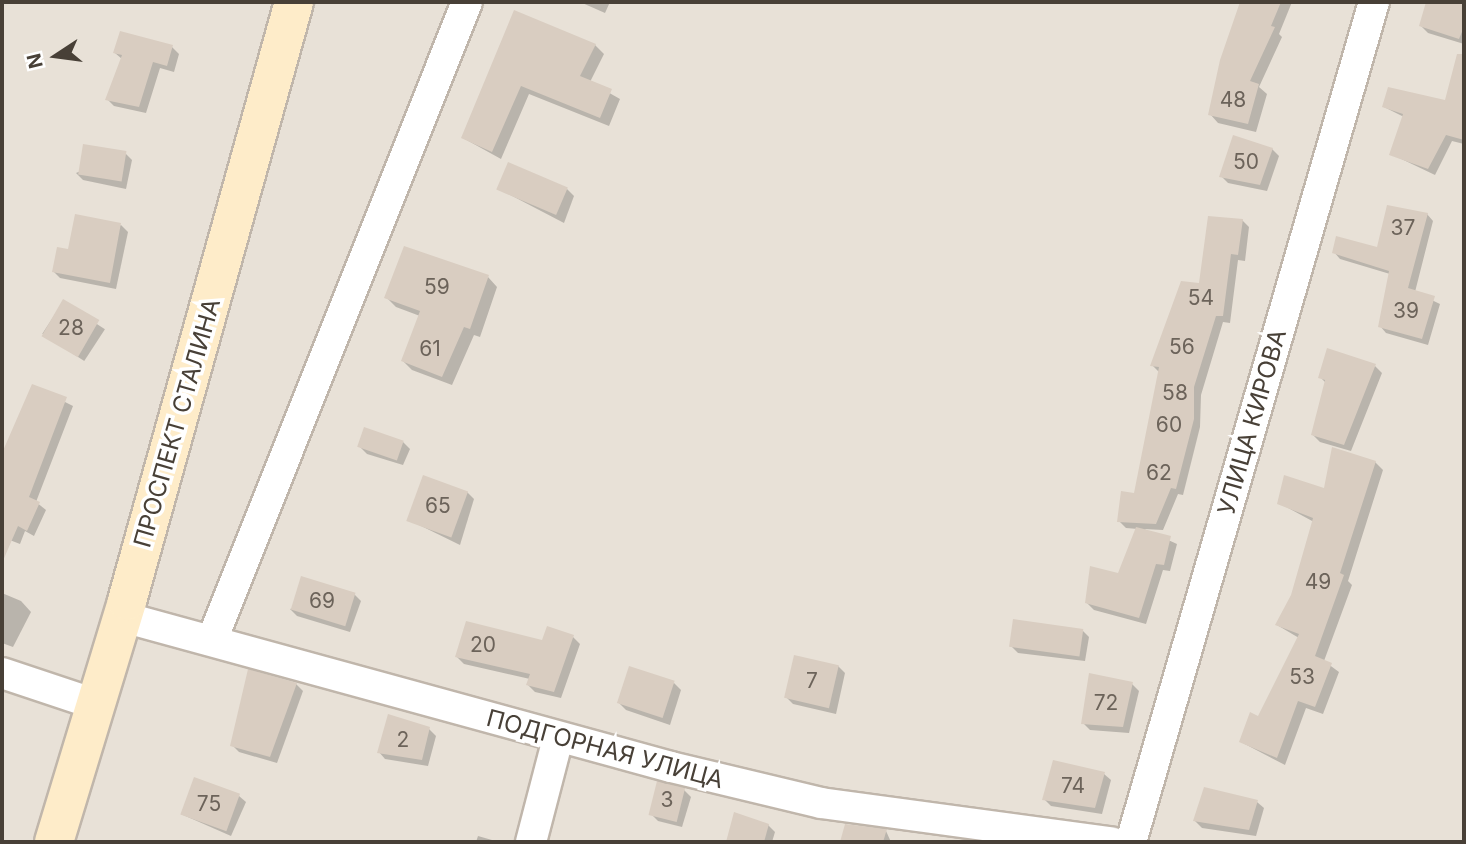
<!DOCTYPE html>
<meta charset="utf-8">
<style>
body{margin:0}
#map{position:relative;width:1466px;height:844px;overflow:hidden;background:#f4f0e9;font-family:Inter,sans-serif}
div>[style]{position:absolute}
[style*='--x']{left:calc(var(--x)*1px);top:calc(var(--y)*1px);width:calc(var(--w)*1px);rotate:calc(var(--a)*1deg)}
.residential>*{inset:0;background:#e8e1d7;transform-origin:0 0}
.shadow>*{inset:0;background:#0003;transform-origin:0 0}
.building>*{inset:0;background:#d9cdc1;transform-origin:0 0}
.roads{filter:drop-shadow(2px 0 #c0b6ab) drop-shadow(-2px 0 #c0b6ab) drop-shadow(0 2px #c0b6ab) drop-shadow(0 -2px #c0b6ab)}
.street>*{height:30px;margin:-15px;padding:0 15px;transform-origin:15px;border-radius:15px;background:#fff}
.secondary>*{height:38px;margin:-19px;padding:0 19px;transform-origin:19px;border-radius:19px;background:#feecc9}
span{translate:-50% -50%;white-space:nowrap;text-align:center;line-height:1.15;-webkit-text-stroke:7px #fff;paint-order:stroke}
.number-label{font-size:21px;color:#6c635a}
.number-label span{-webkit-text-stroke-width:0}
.street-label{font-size:24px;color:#484037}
.frame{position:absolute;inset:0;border:4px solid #484037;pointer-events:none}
.north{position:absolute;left:21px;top:21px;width:70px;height:70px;-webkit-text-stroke:5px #fff;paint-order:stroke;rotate:257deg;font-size:19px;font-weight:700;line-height:28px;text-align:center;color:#484037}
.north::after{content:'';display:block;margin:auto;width:24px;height:32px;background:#484037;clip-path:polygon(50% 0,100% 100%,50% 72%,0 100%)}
</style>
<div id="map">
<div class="residential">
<i style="left:2px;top:2px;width:1462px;height:840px"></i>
</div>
<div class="shadow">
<i style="clip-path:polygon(580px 2px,610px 2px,605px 13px)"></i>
<i style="clip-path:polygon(1292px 2px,1279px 34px,1282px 37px,1259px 87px,1267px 94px,1256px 132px,1218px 123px,1210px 114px,1241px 4px,1237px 2px)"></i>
<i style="clip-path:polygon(1428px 2px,1464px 6px,1464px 44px,1428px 33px,1421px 26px)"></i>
<i style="clip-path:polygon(515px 13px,595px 45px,604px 54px,590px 82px,620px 99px,609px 126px,529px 94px,501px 159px,463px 138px)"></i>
<i style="clip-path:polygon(172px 47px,179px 54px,174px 72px,160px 68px,146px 113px,114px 106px,107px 99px,122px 59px,115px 53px)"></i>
<i style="clip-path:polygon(1457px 61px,1464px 63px,1464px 144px,1452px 141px,1435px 175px,1391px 154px,1404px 117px,1384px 107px,1447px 102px)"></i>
<i style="clip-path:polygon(1272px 149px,1279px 156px,1267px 191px,1228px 183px,1221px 176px)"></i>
<i style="clip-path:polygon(125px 153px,132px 160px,126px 189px,83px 180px,76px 173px)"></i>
<i style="clip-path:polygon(499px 189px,567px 189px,574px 196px,564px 223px)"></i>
<i style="clip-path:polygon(1427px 214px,1433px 221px,1415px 292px,1440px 304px,1428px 345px,1386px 333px,1380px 326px,1390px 274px,1340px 259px,1334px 252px,1379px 249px)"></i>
<i style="clip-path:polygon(1242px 220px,1249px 227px,1245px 261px,1238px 260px,1230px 323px,1223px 322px,1201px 395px,1200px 427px,1183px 495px,1178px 494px,1163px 530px,1144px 529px,1177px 544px,1170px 571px,1163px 570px,1146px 624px,1094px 610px,1087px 603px,1119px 575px,1138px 529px,1126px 528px,1119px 521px,1136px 495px,1159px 372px,1152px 365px)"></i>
<i style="clip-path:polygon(121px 225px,128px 232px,116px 289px,60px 278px,53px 271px)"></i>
<i style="clip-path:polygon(488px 277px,497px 287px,480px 337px,474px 335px,452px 385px,412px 370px,403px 361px,420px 316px,396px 307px,386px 297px)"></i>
<i style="left:63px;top:302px;width:50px;height:38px;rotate:33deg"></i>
<i style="clip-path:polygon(1375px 366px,1382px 373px,1351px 451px,1320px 442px,1313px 435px,1326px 383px,1320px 377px)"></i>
<i style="clip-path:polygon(33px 386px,73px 406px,36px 502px,46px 510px,34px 536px,25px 531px,20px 544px,2px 537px,2px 458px)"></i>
<i style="clip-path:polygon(403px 442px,410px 449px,403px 465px,367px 454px,360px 447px)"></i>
<i style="clip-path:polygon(1375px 462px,1383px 470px,1348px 581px,1352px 585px,1324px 661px,1339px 672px,1323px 714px,1306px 708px,1285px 765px,1241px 742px,1259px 718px,1299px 638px,1277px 625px,1292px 596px,1314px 522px,1279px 503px,1325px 490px)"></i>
<i style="clip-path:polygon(467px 492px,474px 499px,460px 545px,409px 520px)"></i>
<i style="clip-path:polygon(2px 593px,21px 601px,31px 612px,13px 647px,2px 643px)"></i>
<i style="clip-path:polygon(354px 594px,361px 601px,350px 632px,297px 616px,290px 609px)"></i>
<i style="clip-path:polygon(1082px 630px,1089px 637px,1085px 661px,1018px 653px,1011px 646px)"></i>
<i style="clip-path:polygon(573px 637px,580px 644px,561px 698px,535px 692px,528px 685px,530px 679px,464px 664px,457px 657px)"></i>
<i style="clip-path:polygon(838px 666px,845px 673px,836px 714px,793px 704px,786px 697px)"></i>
<i style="clip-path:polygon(674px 683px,681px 690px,670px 725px,626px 710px,619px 703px)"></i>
<i style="clip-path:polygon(296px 684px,303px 691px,277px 763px,239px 752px,232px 745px)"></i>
<i style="clip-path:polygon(1132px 684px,1139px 691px,1129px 733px,1090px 730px,1083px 723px)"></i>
<i style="clip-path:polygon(429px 729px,436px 736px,428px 766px,385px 759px,379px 752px)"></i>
<i style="clip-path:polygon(1104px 774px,1111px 780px,1102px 814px,1051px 806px,1044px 799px)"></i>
<i style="clip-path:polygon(684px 790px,691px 797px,682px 827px,658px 821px,651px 814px)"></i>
<i style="clip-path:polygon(239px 796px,246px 802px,231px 836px,181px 814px)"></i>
<i style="clip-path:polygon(1257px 802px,1264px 808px,1256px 836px,1202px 828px,1195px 821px)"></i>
<i style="clip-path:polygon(735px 814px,768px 825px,775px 832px,772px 842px,728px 842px)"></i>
<i style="clip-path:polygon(846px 826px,886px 831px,891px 842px,842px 842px)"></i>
<i style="clip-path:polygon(478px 836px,499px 842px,476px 842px)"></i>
</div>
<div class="building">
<i style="clip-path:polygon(1240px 2px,1281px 2px,1271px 26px,1275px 27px,1250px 81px,1259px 84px,1248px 124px,1208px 115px,1220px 60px)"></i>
<i style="clip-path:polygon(1426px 2px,1464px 2px,1464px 27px,1459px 39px,1419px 26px)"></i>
<i style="clip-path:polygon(514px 10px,596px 44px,580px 76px,612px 89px,600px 118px,521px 86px,492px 152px,461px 138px)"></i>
<i style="clip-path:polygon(120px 31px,173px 45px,167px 66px,153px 62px,139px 107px,105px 100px,122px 55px,113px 53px)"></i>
<i style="clip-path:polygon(1457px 54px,1464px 54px,1464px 140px,1446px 135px,1428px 169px,1389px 155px,1403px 114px,1382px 107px,1388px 87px,1445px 100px)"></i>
<i style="clip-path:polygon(1233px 135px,1273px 148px,1260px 185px,1219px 177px)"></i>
<i style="left:83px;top:144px;width:44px;height:31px;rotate:9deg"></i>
<i style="left:508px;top:162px;width:65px;height:30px;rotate:23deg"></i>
<i style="clip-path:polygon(1387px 205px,1428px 213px,1408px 288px,1435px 296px,1422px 339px,1378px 327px,1389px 271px,1332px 253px,1336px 236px,1377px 247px)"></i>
<i style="clip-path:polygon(75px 214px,121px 223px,110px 283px,52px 272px,57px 247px,68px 249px)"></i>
<i style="clip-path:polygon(1208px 216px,1243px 219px,1238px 255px,1231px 254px,1223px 316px,1216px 316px,1194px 387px,1194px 419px,1176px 489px,1171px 488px,1156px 524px,1117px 522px,1121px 491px,1134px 493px,1159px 367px,1150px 366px,1181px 281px,1199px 283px)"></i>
<i style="clip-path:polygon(404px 246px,489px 275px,470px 329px,464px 327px,442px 377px,401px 361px,420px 311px,384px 298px)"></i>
<i style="left:63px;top:299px;width:42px;height:43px;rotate:30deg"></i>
<i style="clip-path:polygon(1327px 348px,1376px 364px,1344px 445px,1311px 435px,1325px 380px,1318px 378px)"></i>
<i style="clip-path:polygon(32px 384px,67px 397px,29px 497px,40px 502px,27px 531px,18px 526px,2px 563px,2px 453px)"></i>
<i style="left:364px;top:427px;width:42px;height:21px;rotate:19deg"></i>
<i style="clip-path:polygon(1332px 447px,1376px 461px,1340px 573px,1344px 575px,1315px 656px,1332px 663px,1315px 707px,1298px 701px,1277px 758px,1239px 742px,1250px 712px,1258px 716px,1299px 634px,1275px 625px,1291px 595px,1313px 518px,1277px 504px,1284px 475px,1324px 488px)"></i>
<i style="left:423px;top:475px;width:48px;height:49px;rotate:20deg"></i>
<i style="clip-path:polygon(1136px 527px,1171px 536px,1164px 565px,1156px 564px,1139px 618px,1085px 603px,1090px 566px,1118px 573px)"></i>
<i style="left:301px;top:576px;width:57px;height:35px;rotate:17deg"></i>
<i style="left:1013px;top:619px;width:71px;height:28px;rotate:8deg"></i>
<i style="clip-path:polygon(466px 621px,542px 640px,547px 626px,574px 635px,554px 692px,526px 685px,530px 674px,455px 657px)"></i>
<i style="left:794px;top:655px;width:46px;height:44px;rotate:13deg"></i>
<i style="left:629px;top:666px;width:48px;height:39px;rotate:18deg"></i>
<i style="clip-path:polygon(248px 669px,297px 683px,270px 757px,230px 746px)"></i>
<i style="clip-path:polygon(1089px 673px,1133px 682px,1123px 727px,1081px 724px)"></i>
<i style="clip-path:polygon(388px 714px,430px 727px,422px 760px,377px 753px)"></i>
<i style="clip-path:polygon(1053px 760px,1105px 772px,1095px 808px,1042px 800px)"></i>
<i style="left:194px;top:777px;width:49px;height:40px;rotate:20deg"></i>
<i style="left:657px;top:781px;width:29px;height:35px;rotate:14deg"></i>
<i style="clip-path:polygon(1204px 787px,1258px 800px,1249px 830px,1193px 821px)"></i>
<i style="clip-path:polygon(734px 812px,769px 824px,764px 842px,726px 842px)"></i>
<i style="clip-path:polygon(845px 824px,887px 829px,883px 842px,840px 842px)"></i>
</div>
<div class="roads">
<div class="street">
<i style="--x:127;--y:601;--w:16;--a:104"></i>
<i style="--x:123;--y:617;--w:568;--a:15.31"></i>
<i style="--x:671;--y:767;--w:154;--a:13.5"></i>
<i style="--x:821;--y:803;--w:293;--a:7.7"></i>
<i style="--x:212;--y:640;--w:687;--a:-68.21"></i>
<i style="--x:2;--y:673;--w:98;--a:18.4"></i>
<i style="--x:531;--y:842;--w:107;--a:-75.4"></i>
<i style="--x:1131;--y:842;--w:874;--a:-73.87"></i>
</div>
<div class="secondary">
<i style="--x:54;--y:842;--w:252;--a:-73.1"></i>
<i style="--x:127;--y:601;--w:622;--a:-74.42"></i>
</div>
</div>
<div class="number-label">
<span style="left:1233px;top:100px">48</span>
<span style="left:1246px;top:162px">50</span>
<span style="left:1403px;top:228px">37</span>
<span style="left:437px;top:287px">59</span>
<span style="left:1201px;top:298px">54</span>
<span style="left:1406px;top:311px">39</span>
<span style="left:71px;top:328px">28</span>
<span style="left:1182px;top:347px">56</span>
<span style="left:430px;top:349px">61</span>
<span style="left:1175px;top:393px">58</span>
<span style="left:1169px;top:425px">60</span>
<span style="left:1159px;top:473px">62</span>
<span style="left:438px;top:506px">65</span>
<span style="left:1318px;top:582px">49</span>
<span style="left:322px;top:601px">69</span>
<span style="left:483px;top:645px">20</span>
<span style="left:1302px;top:677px">53</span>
<span style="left:812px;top:681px">7</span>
<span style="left:1106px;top:703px">72</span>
<span style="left:403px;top:740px">2</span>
<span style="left:1073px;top:786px">74</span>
<span style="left:667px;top:800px">3</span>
<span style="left:209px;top:804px">75</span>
</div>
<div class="street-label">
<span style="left:1252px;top:422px;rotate:-74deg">УЛИЦА КИРОВА</span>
<span style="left:177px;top:423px;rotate:-74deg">ПРОСПЕКТ СТАЛИНА</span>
<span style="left:605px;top:749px;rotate:15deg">ПОДГОРНАЯ УЛИЦА</span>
</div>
<div class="frame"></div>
<div class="north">N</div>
</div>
